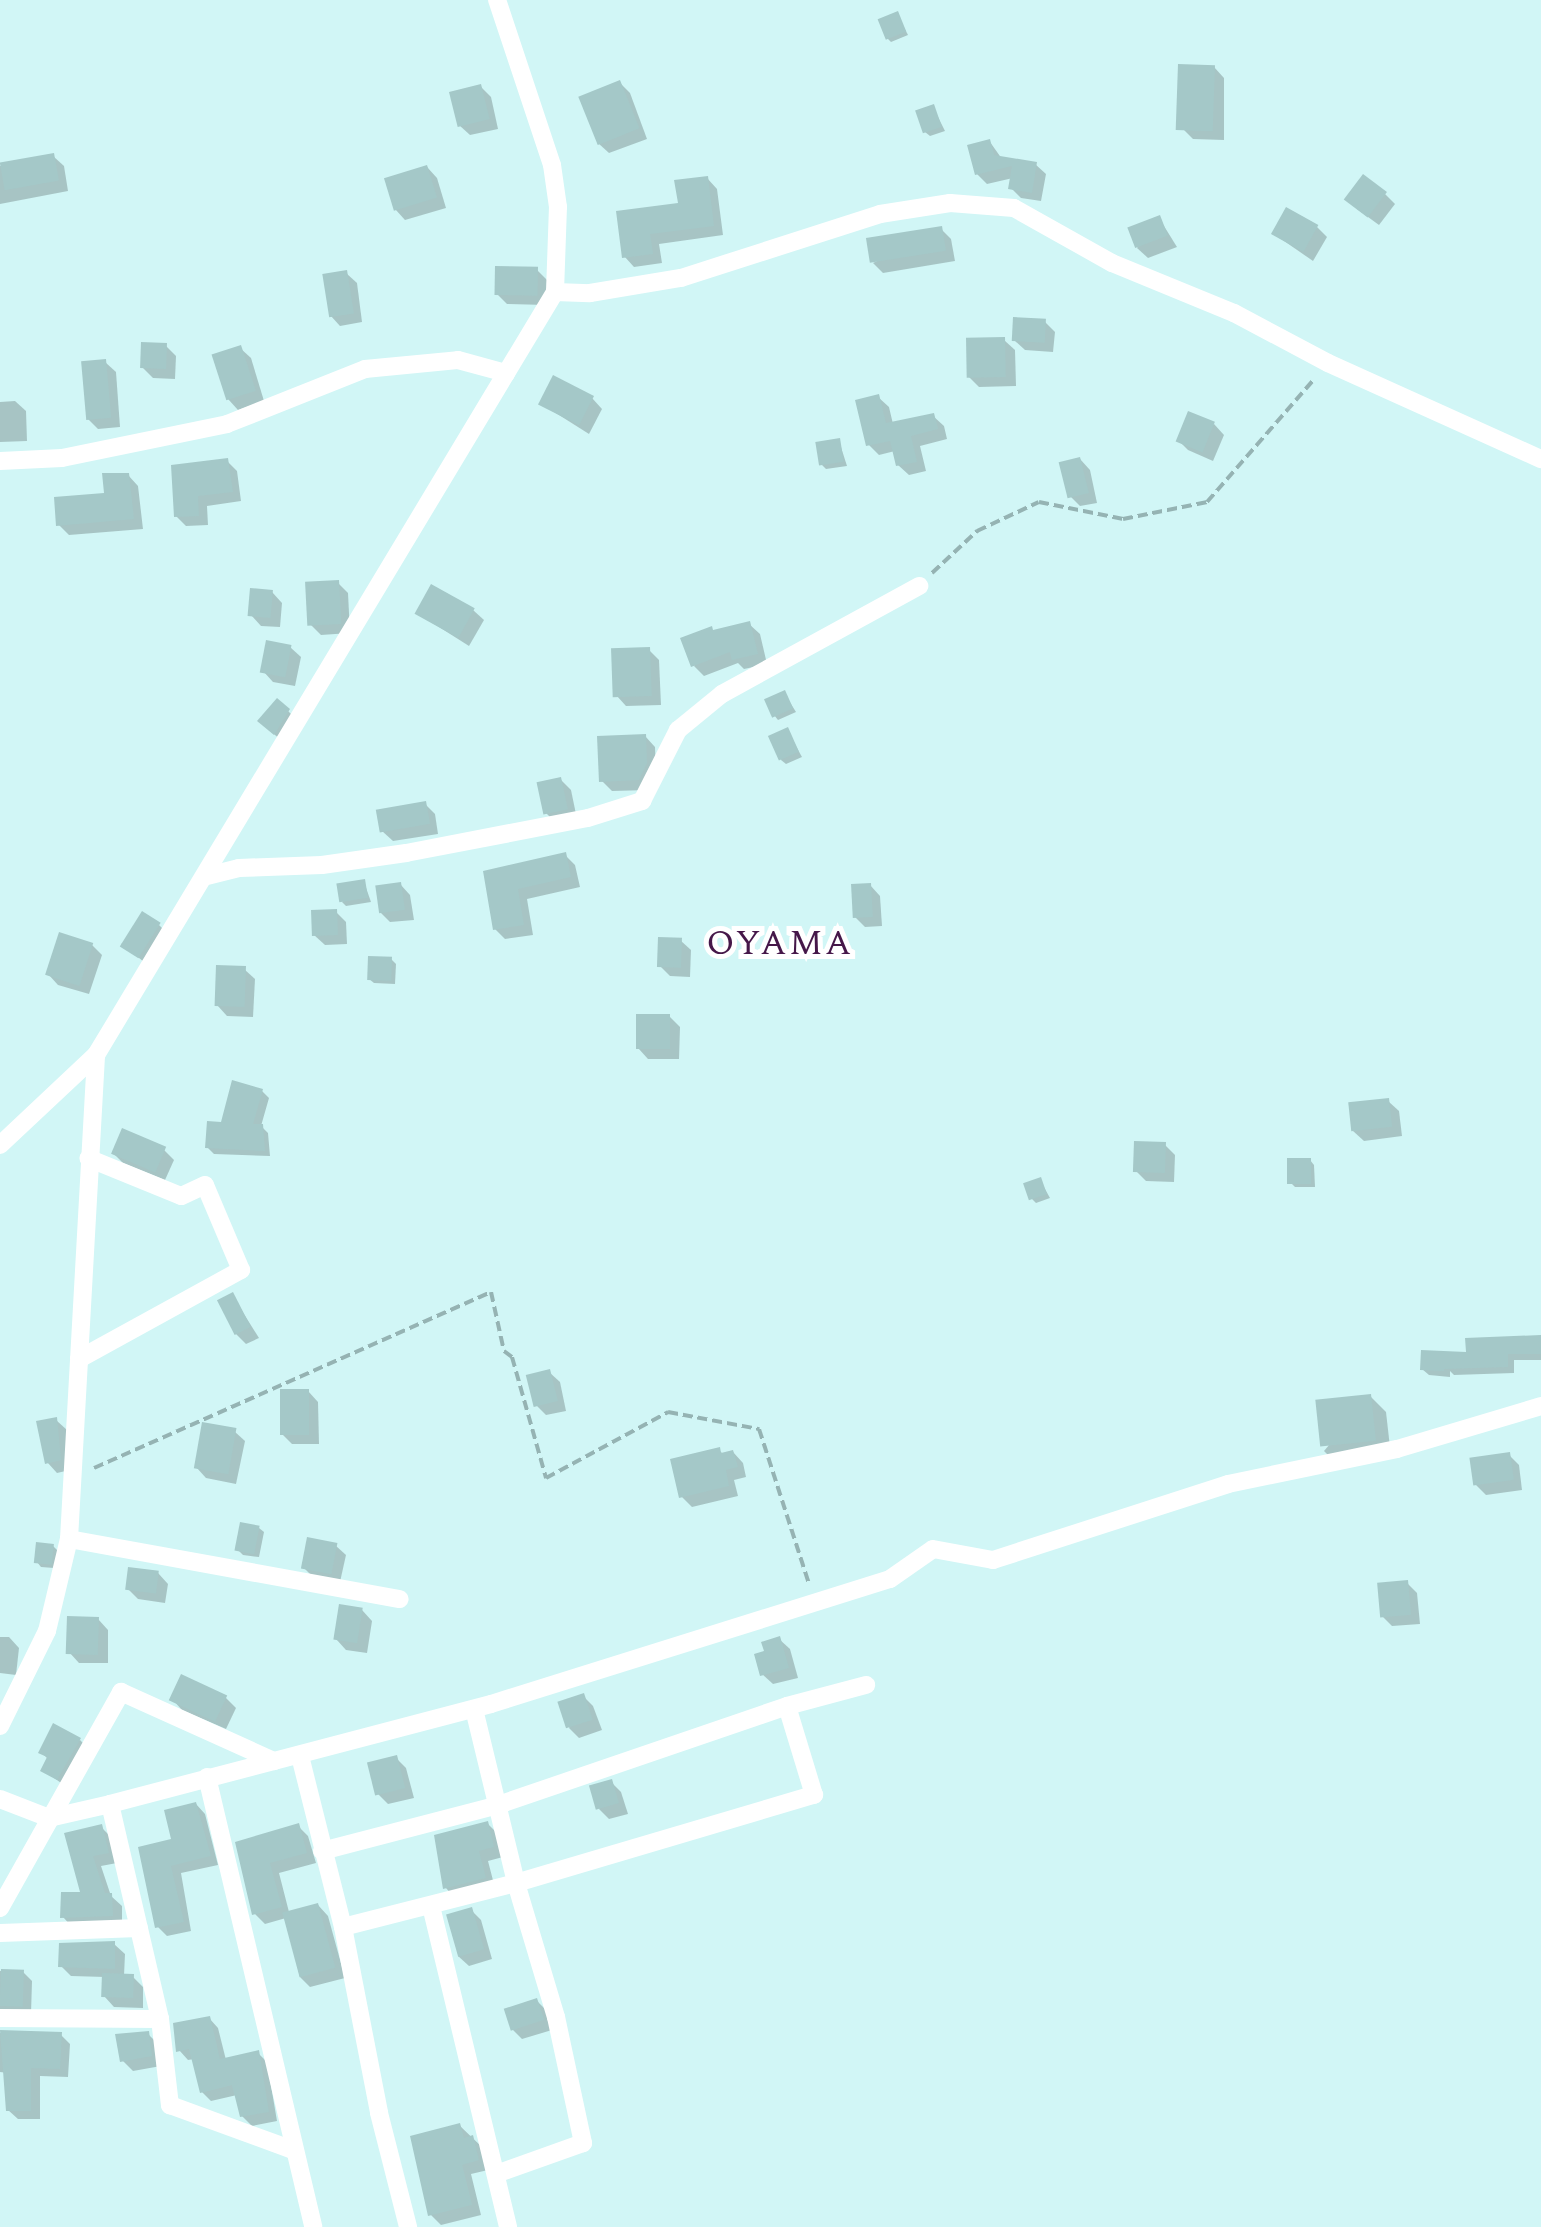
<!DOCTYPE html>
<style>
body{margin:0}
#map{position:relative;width:1541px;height:2227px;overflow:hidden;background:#d1f6f6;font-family:Spectral,serif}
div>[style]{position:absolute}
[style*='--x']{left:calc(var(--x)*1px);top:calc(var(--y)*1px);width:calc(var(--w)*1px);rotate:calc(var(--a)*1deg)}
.shadow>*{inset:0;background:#0003}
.building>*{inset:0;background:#a4c8c8;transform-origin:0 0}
.path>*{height:4px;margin-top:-2px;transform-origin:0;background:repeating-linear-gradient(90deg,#95b3b3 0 10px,transparent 0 15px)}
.street>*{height:18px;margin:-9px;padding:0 9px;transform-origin:9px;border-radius:9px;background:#fff}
span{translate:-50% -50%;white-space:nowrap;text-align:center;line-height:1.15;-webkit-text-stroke:10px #fff;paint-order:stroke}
.quarter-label{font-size:35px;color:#451749;letter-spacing:2.5px}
</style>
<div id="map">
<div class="shadow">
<i style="clip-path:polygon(897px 14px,908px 35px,891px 42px,887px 38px)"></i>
<i style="clip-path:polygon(1214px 67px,1224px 78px,1224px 140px,1193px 139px,1183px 129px)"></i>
<i style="clip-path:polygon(620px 83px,630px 93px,647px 139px,609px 153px,598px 143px)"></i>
<i style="clip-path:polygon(481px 87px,491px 97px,498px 129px,470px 135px,459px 125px)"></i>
<i style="clip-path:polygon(933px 107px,945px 131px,930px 136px,925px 132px)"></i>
<i style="clip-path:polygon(990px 142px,1002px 159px,1035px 164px,1046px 174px,1041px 201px,1021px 198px,1011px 188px,1013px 178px,987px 184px,977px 174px)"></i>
<i style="clip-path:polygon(53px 156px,64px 166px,68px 191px,0 204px,0 166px)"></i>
<i style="clip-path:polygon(427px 167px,437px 178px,446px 208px,405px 220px,395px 209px)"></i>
<i style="clip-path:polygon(707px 178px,717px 189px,723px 235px,659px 244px,662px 263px,634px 267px,624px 256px)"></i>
<i style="clip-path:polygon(1385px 194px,1395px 204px,1379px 225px,1357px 209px)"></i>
<i style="clip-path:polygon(1159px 218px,1177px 247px,1148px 258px,1137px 248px)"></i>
<i style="clip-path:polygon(1317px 227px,1327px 237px,1313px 261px,1274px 234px)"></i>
<i style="clip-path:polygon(941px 229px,951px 239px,955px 261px,883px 273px,873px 263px)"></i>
<i style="clip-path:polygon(537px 270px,547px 280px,546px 305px,507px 304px,497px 294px)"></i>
<i style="clip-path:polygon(346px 273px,357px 283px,362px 322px,340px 326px,330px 315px)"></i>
<i style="clip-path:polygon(1044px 321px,1055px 332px,1053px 352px,1025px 350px,1014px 340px)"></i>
<i style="clip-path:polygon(1004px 340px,1015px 350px,1016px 386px,979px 387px,969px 377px)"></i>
<i style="clip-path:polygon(166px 346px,176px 356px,175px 379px,153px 378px,143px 368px)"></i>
<i style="clip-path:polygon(240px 348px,251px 358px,264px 401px,238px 410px,228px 399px)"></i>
<i style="clip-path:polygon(105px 362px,116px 372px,120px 427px,98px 429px,88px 419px)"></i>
<i style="clip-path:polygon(878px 397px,889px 407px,893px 424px,933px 416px,944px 426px,947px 439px,920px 446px,926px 471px,909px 475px,898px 465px,895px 451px,879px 455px,869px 445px)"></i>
<i style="clip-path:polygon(592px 398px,602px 409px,589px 434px,540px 403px)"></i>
<i style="clip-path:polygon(15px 401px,26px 411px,27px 441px,0 442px,0 402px)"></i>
<i style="clip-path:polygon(1214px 424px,1224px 435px,1213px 461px,1188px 450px,1178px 440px)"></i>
<i style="clip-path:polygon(839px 441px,847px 466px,826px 469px,822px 465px)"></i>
<i style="clip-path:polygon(1080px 459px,1090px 470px,1097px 503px,1080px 506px,1070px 496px)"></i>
<i style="clip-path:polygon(227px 461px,237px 471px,241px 501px,207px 506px,208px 525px,186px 526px,176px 516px)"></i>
<i style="clip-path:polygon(128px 475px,138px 486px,143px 529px,69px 535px,59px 525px,107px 495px)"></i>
<i style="clip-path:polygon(338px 583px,348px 593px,350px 633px,321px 635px,311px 625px)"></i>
<i style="clip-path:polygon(272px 592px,282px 603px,280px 627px,261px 626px,251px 615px)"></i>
<i style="clip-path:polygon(473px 610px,484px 620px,469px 646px,417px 613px)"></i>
<i style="clip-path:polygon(749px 624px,760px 634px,767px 664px,744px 669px,738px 663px,704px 676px,694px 666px,714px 632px)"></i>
<i style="clip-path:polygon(290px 647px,301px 657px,295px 686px,273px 682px,263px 671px)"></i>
<i style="clip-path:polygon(649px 650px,659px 660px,661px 705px,626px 706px,616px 695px)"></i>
<i style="clip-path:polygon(784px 693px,796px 712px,778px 720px,774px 715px)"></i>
<i style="clip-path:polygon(288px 711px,298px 721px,285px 743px,270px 731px)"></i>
<i style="clip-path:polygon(787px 730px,802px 757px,786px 764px,781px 760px)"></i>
<i style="clip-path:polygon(645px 736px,655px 747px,656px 774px,649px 790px,612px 791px,602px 781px)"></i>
<i style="clip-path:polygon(561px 780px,571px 790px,577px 819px,556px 823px,546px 813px)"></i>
<i style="clip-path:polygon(425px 804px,435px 814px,438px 834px,393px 841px,382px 831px)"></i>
<i style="clip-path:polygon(565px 855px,575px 865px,580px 887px,527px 899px,533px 935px,505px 939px,495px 929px,486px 873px)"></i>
<i style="clip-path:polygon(364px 882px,371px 902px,346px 906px,342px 902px)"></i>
<i style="clip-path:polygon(400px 884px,410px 895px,414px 920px,390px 922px,380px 912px)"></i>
<i style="clip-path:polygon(870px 885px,880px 896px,882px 926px,865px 927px,855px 917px)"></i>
<i style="clip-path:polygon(336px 912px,346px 922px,347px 944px,325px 945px,314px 935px)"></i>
<i style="clip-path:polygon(159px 925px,169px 935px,148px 965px,121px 944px)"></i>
<i style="clip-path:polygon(680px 940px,691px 950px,690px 977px,670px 976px,660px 966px)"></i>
<i style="clip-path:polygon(92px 945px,102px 955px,89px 994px,58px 985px,48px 974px)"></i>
<i style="clip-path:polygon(391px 959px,396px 964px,395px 984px,374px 983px,369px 979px)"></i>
<i style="clip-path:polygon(244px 969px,255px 979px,253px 1017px,227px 1016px,217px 1005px)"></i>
<i style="clip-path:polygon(669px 1016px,680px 1027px,679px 1059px,648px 1059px,638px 1048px)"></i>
<i style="clip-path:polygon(262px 1091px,269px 1098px,261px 1126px,268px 1133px,270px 1156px,214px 1154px,207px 1147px,222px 1124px)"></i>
<i style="clip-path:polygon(1388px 1101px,1399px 1111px,1402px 1136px,1364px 1141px,1353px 1131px)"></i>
<i style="clip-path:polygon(1165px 1145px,1175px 1155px,1174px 1182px,1146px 1181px,1136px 1171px)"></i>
<i style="clip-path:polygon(164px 1150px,174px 1160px,165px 1180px,123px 1163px,113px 1153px)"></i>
<i style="clip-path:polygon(1310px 1160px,1314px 1165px,1315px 1187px,1295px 1187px,1291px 1183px)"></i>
<i style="clip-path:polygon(1040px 1180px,1050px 1198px,1036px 1203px,1032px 1199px)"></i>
<i style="clip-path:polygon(232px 1295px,259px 1338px,246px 1344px,236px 1334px)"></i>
<i style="clip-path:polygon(1541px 1338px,1541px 1360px,1514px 1360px,1514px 1373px,1454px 1375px,1450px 1371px,1450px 1377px,1429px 1375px,1422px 1369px)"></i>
<i style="clip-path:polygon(549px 1372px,560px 1382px,566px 1411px,546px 1415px,536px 1405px)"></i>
<i style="clip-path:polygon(308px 1391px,318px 1402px,319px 1444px,292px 1444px,282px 1434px)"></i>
<i style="clip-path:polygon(1370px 1396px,1386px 1412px,1391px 1456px,1340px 1467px,1324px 1451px)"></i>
<i style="clip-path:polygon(56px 1420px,67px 1430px,70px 1470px,57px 1473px,47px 1462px)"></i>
<i style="clip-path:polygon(234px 1431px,245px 1441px,236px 1484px,206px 1478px,196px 1467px)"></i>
<i style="clip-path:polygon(719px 1450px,724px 1455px,733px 1452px,743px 1463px,746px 1477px,734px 1480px,738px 1496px,692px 1507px,682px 1497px)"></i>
<i style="clip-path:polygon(1509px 1455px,1519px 1465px,1522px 1490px,1486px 1495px,1476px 1485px)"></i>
<i style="clip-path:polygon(259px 1528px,264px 1532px,259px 1557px,243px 1555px,238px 1550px)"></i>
<i style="clip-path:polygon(335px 1545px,346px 1555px,340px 1582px,314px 1578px,304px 1568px)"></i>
<i style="clip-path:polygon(53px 1546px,58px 1551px,54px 1568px,41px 1567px,37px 1562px)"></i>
<i style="clip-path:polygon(158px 1573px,168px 1584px,165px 1603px,138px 1599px,128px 1589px)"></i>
<i style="clip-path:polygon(1407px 1583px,1417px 1593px,1420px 1624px,1392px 1626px,1382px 1616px)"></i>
<i style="clip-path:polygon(362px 1610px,372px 1621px,367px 1653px,346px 1650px,336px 1639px)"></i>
<i style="clip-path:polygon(98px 1619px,108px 1630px,108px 1663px,79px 1663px,69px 1652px)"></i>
<i style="clip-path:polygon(0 1637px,9px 1637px,19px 1648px,16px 1675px,0 1673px)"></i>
<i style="clip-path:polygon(779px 1639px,790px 1649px,798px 1678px,773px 1684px,762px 1674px,767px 1653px)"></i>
<i style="clip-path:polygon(583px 1696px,593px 1706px,602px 1730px,579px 1738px,569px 1728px)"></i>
<i style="clip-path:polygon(225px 1697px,236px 1708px,226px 1729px,182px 1710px,172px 1699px)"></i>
<i style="clip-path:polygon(80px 1740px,90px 1750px,68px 1788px,43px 1770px,49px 1760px,41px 1752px)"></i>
<i style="clip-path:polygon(396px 1758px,406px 1768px,414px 1798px,388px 1804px,378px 1794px)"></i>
<i style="clip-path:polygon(611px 1782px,621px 1792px,628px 1814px,609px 1819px,599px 1809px)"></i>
<i style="clip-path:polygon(196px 1804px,205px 1814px,218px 1865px,181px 1873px,191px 1931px,167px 1936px,158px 1927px,174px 1840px)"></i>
<i style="clip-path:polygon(487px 1823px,498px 1834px,503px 1857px,488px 1861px,495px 1888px,455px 1898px,445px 1887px)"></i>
<i style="clip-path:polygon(298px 1826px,308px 1836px,316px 1863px,279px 1873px,289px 1912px,318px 1905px,328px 1916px,345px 1978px,310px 1987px,300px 1977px,286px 1918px,265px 1924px,255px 1914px,238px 1844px)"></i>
<i style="clip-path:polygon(101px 1827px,111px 1837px,117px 1863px,101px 1866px,111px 1896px,122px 1906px,122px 1926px,73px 1928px,63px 1917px,83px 1895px,67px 1834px)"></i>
<i style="clip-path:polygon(471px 1910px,481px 1920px,492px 1959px,469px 1966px,458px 1956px)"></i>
<i style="clip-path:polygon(114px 1944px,125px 1954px,124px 1976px,133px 1977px,143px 1987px,143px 2008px,114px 2007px,104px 1996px,105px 1977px,71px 1976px,61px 1966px)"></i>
<i style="clip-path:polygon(0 1971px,23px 1972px,32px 1981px,31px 2014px,0 2019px)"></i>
<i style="clip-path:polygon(537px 2001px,547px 2011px,552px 2030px,522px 2039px,511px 2028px)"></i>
<i style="clip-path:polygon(209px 2018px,218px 2028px,226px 2060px,258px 2053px,267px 2062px,277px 2121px,252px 2126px,242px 2116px,237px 2095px,211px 2101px,202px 2092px,194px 2059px,188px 2060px,179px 2050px)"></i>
<i style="clip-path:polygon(0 2033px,61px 2035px,70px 2044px,68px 2077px,40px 2076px,40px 2119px,18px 2119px,8px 2110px,8px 2073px,0 2072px)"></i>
<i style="clip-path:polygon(148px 2034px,158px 2044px,161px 2066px,133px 2071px,123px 2061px)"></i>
<i style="clip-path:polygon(459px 2125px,483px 2148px,488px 2170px,471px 2174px,481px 2215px,441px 2225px,431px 2215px)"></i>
</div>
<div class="building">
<i style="left:898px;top:11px;width:22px;height:22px;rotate:68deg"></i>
<i style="left:1178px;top:64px;width:37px;height:66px;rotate:2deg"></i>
<i style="left:620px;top:80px;width:52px;height:45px;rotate:68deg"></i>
<i style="left:481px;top:84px;width:36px;height:33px;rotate:76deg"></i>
<i style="left:934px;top:104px;width:24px;height:20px;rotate:71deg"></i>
<i style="clip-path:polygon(990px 139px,994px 155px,1037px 162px,1032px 193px,1008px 189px,1012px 166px,975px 175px,967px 145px)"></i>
<i style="left:54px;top:153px;width:28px;height:55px;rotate:80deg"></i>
<i style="left:427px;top:165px;width:34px;height:45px;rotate:73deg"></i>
<i style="left:1363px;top:174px;width:30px;height:32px;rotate:37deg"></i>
<i style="clip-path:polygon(708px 176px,714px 226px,650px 234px,653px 254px,622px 258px,616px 211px,678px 203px,674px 180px)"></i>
<i style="left:1286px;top:207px;width:37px;height:31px;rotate:29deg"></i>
<i style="left:1160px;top:215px;width:22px;height:35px;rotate:69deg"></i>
<i style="left:942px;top:226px;width:25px;height:77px;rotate:81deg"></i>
<i style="left:495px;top:266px;width:43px;height:29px;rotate:1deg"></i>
<i style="left:347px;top:270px;width:44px;height:25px;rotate:81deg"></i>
<i style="left:1013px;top:317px;width:33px;height:24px;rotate:3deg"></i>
<i style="left:1005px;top:337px;width:40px;height:39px;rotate:89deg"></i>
<i style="left:141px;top:342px;width:26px;height:26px;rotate:2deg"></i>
<i style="left:241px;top:345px;width:48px;height:31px;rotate:72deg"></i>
<i style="left:106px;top:359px;width:59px;height:25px;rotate:85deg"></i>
<i style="left:553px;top:375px;width:46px;height:33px;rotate:27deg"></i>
<i style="clip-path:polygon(879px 394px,886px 423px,934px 413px,938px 429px,911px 436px,917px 462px,896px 466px,890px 441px,866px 446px,855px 400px)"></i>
<i style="left:1188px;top:411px;width:29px;height:33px;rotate:22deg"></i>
<i style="left:840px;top:438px;width:24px;height:25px;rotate:81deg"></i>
<i style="left:1080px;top:457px;width:37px;height:22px;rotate:76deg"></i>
<i style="clip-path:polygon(228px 458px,233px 492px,198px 496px,199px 516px,174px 517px,171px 465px)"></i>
<i style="clip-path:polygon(102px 473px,129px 473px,134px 519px,56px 526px,54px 497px,104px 493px)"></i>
<i style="left:339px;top:580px;width:44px;height:34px;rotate:87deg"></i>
<i style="left:431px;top:584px;width:50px;height:34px;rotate:29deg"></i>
<i style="left:250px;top:588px;width:23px;height:28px;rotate:5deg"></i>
<i style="clip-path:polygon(750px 621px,758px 654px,732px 660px,730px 652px,691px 667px,680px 638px,712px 626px,713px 630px)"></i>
<i style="left:266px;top:640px;width:26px;height:33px;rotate:11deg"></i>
<i style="left:650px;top:647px;width:49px;height:39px;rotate:88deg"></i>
<i style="left:785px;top:690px;width:20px;height:23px;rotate:66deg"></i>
<i style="clip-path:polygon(277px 698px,290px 709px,274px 735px,257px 721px)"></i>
<i style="left:788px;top:727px;width:27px;height:22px;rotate:66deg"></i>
<i style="clip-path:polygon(646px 734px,647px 763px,639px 780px,599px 782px,597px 736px)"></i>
<i style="left:561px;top:777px;width:33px;height:25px;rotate:78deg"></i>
<i style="left:426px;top:801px;width:23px;height:51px;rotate:80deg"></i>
<i style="clip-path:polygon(566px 852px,571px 877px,518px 889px,524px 925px,493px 930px,483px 871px)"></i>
<i style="left:365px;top:879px;width:19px;height:29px;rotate:81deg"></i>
<i style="left:401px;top:882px;width:28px;height:26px;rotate:82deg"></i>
<i style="left:871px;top:883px;width:34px;height:20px;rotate:87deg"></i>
<i style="left:337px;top:909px;width:26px;height:26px;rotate:88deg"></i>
<i style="left:142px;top:911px;width:22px;height:42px;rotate:32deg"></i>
<i style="left:59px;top:932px;width:36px;height:45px;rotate:18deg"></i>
<i style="left:658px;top:937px;width:24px;height:30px;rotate:2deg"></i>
<i style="left:368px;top:956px;width:24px;height:24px;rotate:2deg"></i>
<i style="left:216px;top:965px;width:30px;height:41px;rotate:2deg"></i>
<i style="left:636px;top:1014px;width:34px;height:35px"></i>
<i style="clip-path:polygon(232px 1080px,263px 1089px,253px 1124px,263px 1124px,265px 1151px,205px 1148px,207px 1121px,221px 1122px)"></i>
<i style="left:1389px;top:1098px;width:29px;height:41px;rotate:84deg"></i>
<i style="left:122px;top:1128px;width:48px;height:28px;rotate:23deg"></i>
<i style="left:1134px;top:1141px;width:32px;height:31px;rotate:2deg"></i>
<i style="left:1287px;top:1158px;width:24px;height:26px"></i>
<i style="left:1041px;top:1177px;width:18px;height:19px;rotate:71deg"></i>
<i style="left:233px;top:1292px;width:39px;height:18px;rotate:63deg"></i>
<i style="clip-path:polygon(1541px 1335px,1541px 1354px,1508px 1354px,1508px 1367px,1444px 1369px,1444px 1364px,1444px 1371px,1420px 1370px,1421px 1350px,1466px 1352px,1465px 1338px)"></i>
<i style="left:550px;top:1369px;width:33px;height:25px;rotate:76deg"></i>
<i style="left:280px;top:1389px;width:29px;height:46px"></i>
<i style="left:1371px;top:1394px;width:47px;height:56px;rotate:84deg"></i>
<i style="clip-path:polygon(57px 1417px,61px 1460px,45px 1464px,36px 1421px)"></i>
<i style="left:202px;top:1422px;width:35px;height:47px;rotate:10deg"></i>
<i style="clip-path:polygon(720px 1447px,721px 1453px,733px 1450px,738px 1467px,726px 1470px,729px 1486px,679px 1498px,670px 1459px)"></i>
<i style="left:1510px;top:1452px;width:28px;height:41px;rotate:82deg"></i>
<i style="left:240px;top:1522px;width:20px;height:29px;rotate:11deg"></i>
<i style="left:307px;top:1537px;width:31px;height:32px;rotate:11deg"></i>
<i style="left:36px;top:1542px;width:18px;height:21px;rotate:6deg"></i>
<i style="left:128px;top:1567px;width:31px;height:23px;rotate:7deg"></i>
<i style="left:1408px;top:1580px;width:35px;height:31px;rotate:85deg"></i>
<i style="left:339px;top:1604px;width:24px;height:36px;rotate:9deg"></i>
<i style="left:67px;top:1616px;width:32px;height:38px;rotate:2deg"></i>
<i style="clip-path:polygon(780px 1636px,789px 1668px,760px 1676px,754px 1654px,764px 1651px,761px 1642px)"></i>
<i style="left:181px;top:1674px;width:51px;height:29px;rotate:25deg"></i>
<i style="left:584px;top:1693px;width:28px;height:28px;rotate:72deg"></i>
<i style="clip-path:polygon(53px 1723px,81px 1738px,57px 1780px,40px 1771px,47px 1757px,38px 1753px)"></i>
<i style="left:397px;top:1755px;width:34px;height:31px;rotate:76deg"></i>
<i style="left:612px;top:1779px;width:25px;height:24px;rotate:74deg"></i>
<i style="clip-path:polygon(196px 1802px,211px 1856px,171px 1866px,184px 1922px,155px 1928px,138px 1847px,171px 1839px,164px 1810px)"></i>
<i style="clip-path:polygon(488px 1821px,494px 1847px,479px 1851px,486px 1878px,443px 1889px,434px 1835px)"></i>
<i style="clip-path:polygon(299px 1823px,307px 1853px,270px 1863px,282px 1907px,252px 1915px,235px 1842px)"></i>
<i style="clip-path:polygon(102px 1824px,109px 1853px,93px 1856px,105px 1893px,112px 1893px,113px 1916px,60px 1918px,61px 1892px,80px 1892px,64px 1833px)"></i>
<i style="left:318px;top:1903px;width:67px;height:37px;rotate:75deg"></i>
<i style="left:472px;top:1907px;width:44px;height:27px;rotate:74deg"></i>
<i style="clip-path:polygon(115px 1941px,115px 1969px,58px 1967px,59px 1943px)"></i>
<i style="left:1px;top:1969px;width:23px;height:37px;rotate:2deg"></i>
<i style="left:102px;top:1973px;width:32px;height:24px;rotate:2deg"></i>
<i style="left:537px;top:1998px;width:23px;height:35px;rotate:72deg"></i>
<i style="clip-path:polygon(210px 2016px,220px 2059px,259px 2050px,269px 2112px,240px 2117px,232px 2085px,200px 2093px,189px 2049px,176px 2052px,173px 2023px)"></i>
<i style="clip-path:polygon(0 2030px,62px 2032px,60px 2069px,31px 2068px,31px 2111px,6px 2111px)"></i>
<i style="clip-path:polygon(149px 2031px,152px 2056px,120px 2062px,115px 2034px)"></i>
<i style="clip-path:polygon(460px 2123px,464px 2138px,473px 2135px,479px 2160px,462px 2165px,472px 2205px,428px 2216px,410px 2136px)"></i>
</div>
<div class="path">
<i style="--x:932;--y:573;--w:62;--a:-43"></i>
<i style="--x:977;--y:531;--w:68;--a:-25.1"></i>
<i style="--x:1039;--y:502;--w:86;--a:11.4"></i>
<i style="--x:1123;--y:519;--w:86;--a:-11.4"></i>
<i style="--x:1207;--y:502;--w:164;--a:-48.9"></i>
<i style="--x:94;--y:1468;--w:434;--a:-23.9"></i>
<i style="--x:491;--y:1292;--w:60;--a:77.6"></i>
<i style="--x:504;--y:1351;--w:10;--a:37"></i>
<i style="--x:512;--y:1357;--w:126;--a:74.3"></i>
<i style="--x:546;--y:1478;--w:139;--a:-28.4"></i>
<i style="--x:668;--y:1412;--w:93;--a:10.6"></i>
<i style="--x:759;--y:1429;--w:163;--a:72.1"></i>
</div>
<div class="street">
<i style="--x:555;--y:292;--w:35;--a:2"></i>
<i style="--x:590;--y:293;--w:92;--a:-9.4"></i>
<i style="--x:681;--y:278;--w:209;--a:-17.8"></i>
<i style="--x:880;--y:214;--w:71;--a:-8.9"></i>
<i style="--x:950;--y:203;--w:64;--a:4.5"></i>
<i style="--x:1014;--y:208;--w:112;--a:29.3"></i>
<i style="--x:1112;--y:263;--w:132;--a:22.3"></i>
<i style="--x:1234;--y:313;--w:106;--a:28"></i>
<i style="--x:1328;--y:363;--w:234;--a:24.3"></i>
<i style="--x:0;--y:461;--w:62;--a:-2.8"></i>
<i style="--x:62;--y:458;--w:168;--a:-11.6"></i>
<i style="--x:227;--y:424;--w:149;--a:-21.7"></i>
<i style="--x:365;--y:369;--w:93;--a:-5.5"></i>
<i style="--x:458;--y:360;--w:50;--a:15.2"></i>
<i style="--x:207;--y:876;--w:33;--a:-14"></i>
<i style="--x:239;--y:868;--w:83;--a:-2.1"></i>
<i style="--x:322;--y:865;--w:85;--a:-8.1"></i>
<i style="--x:406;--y:853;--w:185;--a:-10.9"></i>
<i style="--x:588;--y:818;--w:57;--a:-17.5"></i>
<i style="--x:642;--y:801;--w:80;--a:-63.1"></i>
<i style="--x:678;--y:730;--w:57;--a:-39.3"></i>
<i style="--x:722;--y:694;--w:225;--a:-28.7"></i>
<i style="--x:0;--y:1145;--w:132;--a:-43.2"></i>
<i style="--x:96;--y:1055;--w:890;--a:-58.97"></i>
<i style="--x:555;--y:292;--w:85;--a:-88"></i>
<i style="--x:558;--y:207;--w:42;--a:-98.1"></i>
<i style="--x:552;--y:165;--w:174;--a:-108.4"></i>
<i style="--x:79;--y:1359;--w:185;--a:-28.8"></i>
<i style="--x:241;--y:1270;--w:92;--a:-113"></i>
<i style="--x:205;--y:1185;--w:26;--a:155"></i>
<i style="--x:181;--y:1196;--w:100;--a:-157.8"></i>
<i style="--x:69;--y:1539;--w:336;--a:10.3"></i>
<i style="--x:474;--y:1709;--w:179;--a:76.4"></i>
<i style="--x:516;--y:1883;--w:140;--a:73.4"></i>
<i style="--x:556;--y:2017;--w:129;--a:77.9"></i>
<i style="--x:583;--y:2143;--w:92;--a:160.4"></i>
<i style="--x:0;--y:1726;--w:106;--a:-63.7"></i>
<i style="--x:47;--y:1631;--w:95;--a:-76.6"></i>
<i style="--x:69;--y:1539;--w:485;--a:-86.8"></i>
<i style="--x:300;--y:1756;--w:176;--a:75.9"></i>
<i style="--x:343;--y:1927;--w:189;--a:79"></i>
<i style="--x:379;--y:2113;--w:118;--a:75.7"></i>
<i style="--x:207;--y:1777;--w:462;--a:76.7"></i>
<i style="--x:0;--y:1799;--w:53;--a:21.2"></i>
<i style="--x:49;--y:1818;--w:63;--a:-12.9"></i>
<i style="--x:110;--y:1804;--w:394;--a:-14.7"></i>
<i style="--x:491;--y:1704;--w:418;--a:-17.4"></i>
<i style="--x:890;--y:1579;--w:52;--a:-34.9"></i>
<i style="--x:933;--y:1549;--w:61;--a:10.4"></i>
<i style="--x:993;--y:1560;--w:247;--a:-17.9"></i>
<i style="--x:1228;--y:1484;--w:173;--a:-11.7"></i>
<i style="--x:1397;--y:1449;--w:150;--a:-16.6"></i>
<i style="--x:110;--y:1804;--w:221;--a:76.9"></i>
<i style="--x:160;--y:2019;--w:87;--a:83.4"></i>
<i style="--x:170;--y:2105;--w:131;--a:20.1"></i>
<i style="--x:322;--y:1851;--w:182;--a:-14.6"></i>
<i style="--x:498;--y:1805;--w:305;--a:-18.9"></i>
<i style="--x:787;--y:1706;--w:82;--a:-14.9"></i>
<i style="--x:431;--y:1906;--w:330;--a:76.5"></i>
<i style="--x:0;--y:1908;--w:248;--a:-60.7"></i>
<i style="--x:121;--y:1692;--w:168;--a:24.3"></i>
<i style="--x:343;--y:1927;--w:179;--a:-14.3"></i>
<i style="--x:516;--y:1883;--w:311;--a:-16.5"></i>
<i style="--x:814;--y:1795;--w:93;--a:-106.9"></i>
<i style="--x:0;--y:1933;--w:139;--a:-2.1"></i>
<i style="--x:0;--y:2018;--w:160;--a:0.4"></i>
</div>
<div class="quarter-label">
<span style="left:780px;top:944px">OYAMA</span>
</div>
</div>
